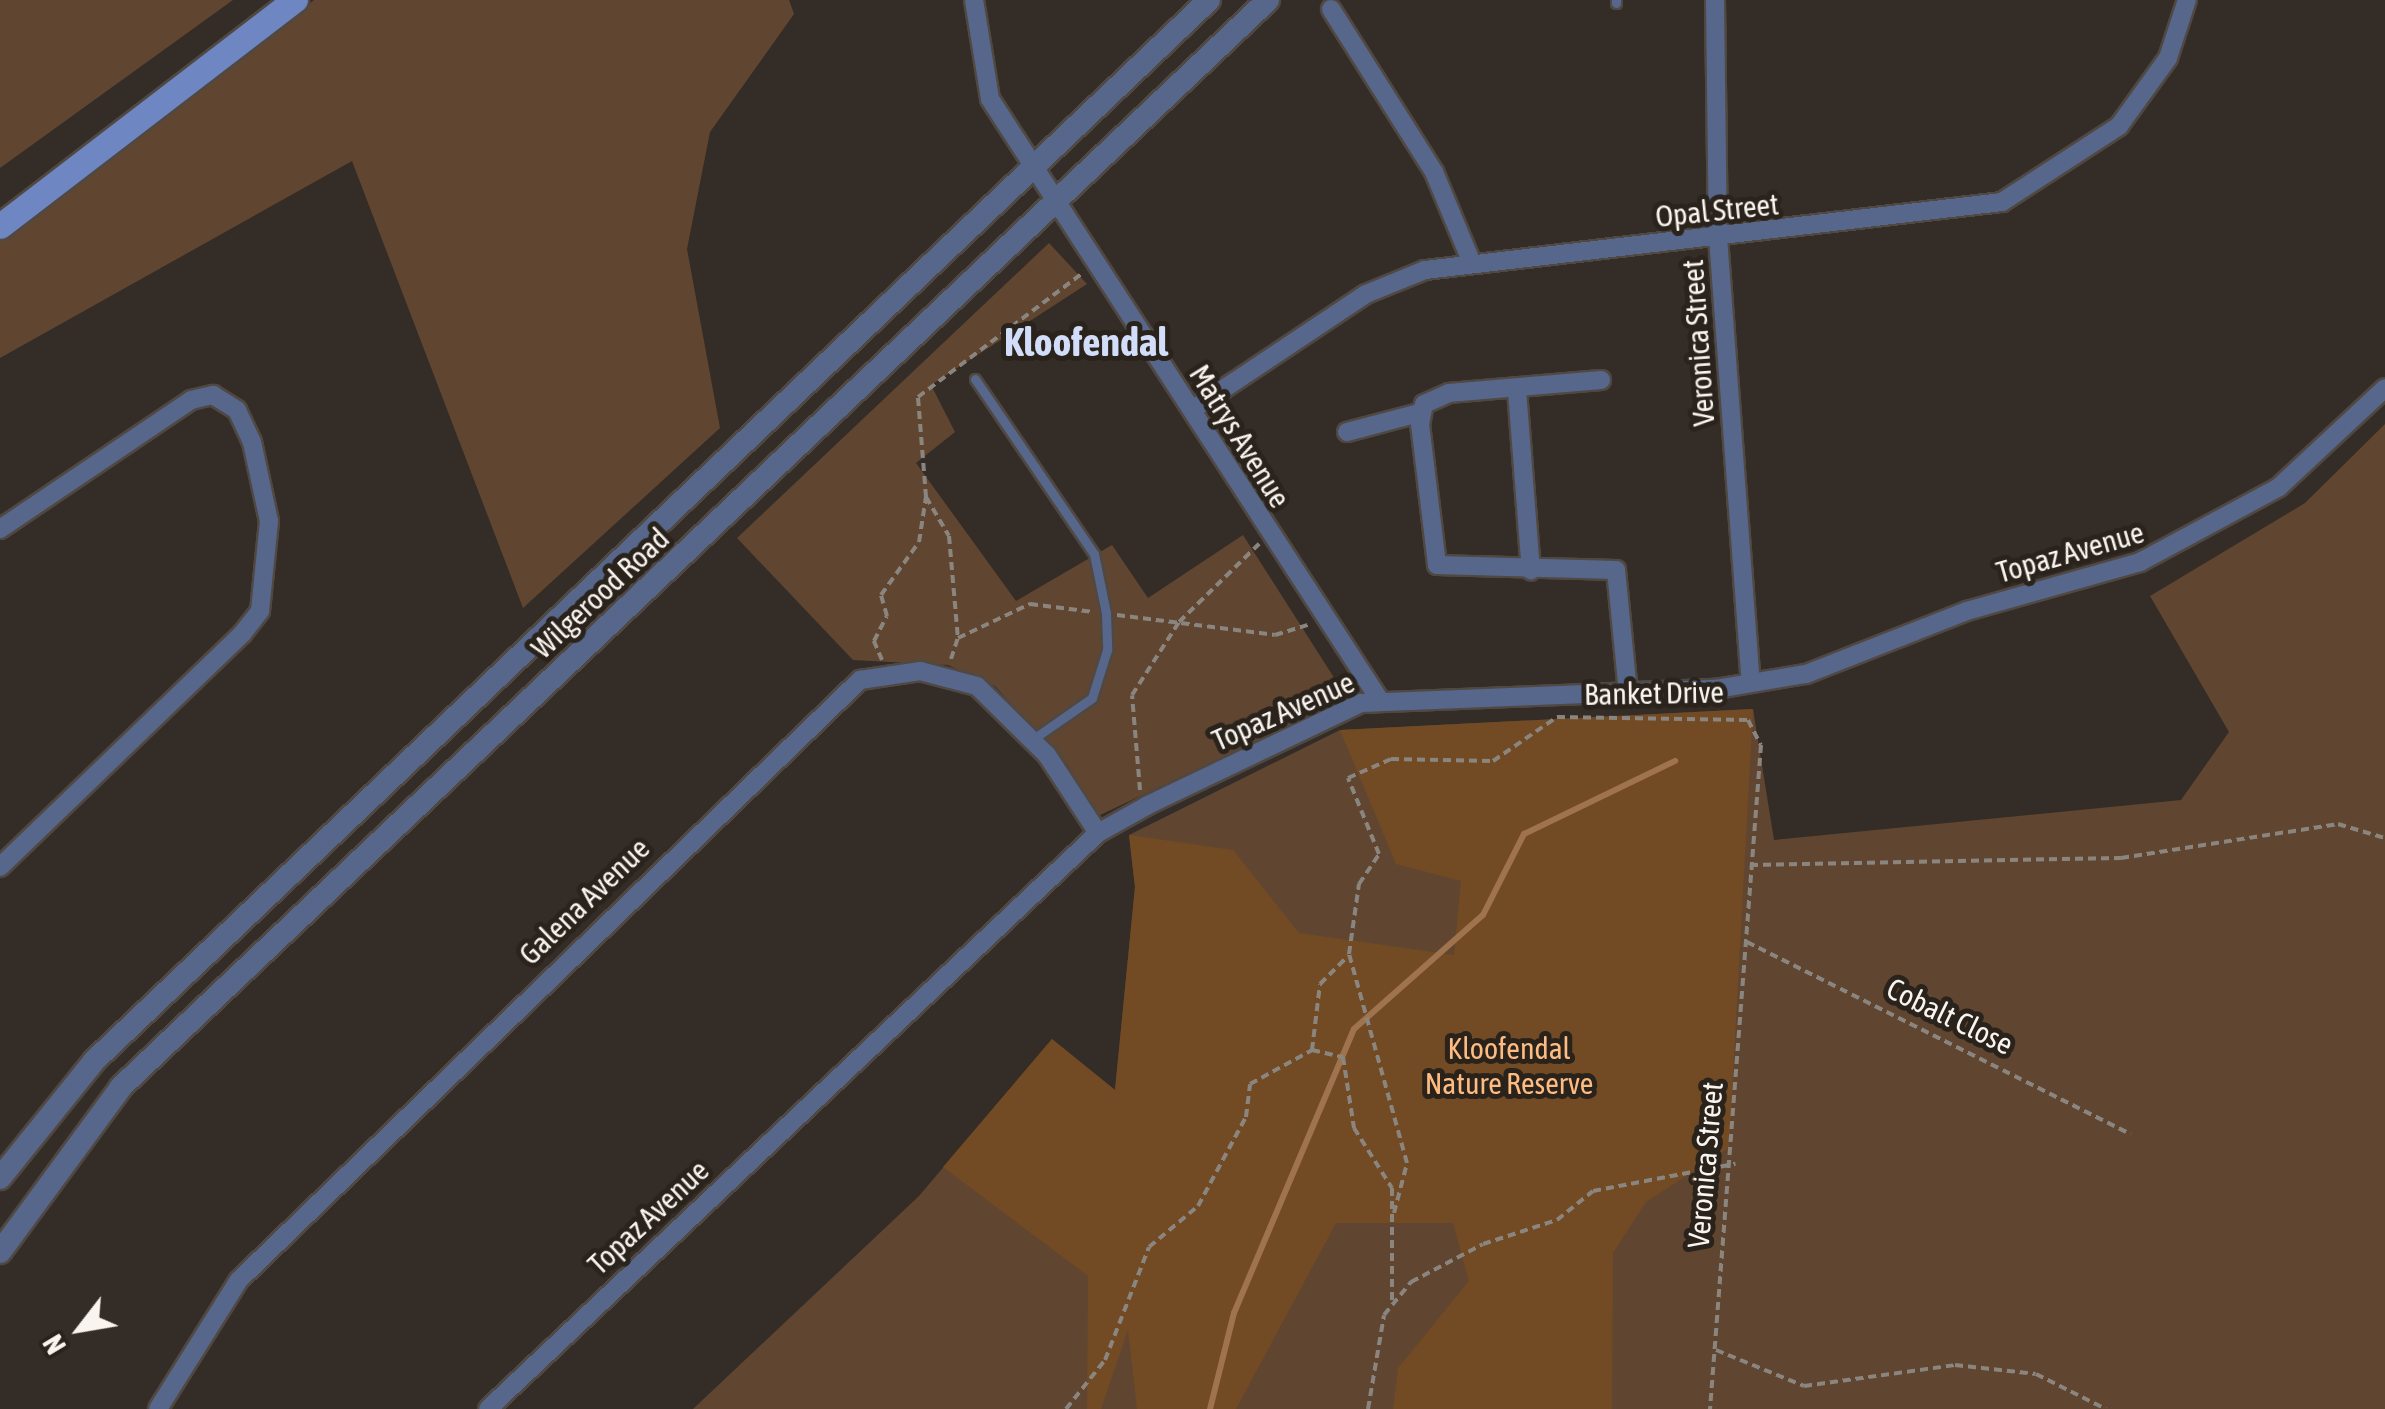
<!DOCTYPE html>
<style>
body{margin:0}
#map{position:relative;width:2385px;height:1409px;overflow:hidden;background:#342c26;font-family:"Asap Condensed",sans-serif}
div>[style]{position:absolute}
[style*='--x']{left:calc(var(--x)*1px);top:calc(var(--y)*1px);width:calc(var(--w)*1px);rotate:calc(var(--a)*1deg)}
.green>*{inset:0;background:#604630}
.forest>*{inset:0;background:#724a23}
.stream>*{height:6px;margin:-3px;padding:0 3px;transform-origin:3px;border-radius:3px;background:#9f734d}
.path>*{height:4px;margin-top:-2px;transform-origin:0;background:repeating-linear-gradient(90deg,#8b857f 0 8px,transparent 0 13px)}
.roads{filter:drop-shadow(2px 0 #504842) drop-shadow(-2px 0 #504842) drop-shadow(0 2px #504842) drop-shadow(0 -2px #504842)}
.service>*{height:9px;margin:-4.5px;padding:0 4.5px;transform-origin:4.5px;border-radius:4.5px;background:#57678c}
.minor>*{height:18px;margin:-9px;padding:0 9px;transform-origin:9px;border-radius:9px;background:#57678c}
.tertiary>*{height:22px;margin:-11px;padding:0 11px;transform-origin:11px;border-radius:11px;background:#57678c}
.secondary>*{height:25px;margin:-12.5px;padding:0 12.5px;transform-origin:12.5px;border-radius:12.5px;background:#6e86c1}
span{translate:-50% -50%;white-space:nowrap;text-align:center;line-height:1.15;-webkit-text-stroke:10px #2a231c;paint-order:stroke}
.street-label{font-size:30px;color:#f9f4ef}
.park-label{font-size:30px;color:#febc82}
.district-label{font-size:40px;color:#d2def9;font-weight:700}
.north{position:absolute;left:30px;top:1279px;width:100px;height:100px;-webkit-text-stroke:8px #2a231c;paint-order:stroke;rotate:239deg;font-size:28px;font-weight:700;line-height:40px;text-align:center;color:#f9f4ef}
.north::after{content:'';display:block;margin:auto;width:35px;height:45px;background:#f9f4ef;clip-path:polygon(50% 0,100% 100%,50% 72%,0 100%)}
</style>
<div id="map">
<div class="green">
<i style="clip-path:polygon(0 0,233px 0,0 168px)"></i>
<i style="clip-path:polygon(314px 0,789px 0,794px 14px,710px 132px,687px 249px,720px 428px,523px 608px,352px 161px,0 358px,0 236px)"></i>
<i style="clip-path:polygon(1049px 243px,1087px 284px,931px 385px,955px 432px,916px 463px,1016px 601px,1112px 545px,1148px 598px,1243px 535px,1347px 698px,1098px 816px,1067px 764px,995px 686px,948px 665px,853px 660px,737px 538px)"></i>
<i style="clip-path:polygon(2385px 424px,2385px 1409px,693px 1409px,919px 1196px,1052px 1039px,1115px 1090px,1135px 887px,1129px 835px,1340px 730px,1753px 709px,1774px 840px,2181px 800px,2229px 732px,2150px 596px,2305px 503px)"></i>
</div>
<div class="forest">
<i style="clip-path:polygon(1753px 709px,1729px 1148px,1646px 1202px,1613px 1253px,1612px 1409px,1393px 1409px,1398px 1368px,1469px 1281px,1453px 1223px,1336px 1223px,1236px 1409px,1137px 1409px,1128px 1330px,1101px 1409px,1087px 1409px,1088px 1276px,943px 1167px,1052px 1039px,1115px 1090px,1135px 887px,1129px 835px,1233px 850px,1299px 933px,1454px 955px,1461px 881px,1396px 864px,1340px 730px)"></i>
</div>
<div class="stream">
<i style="--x:1210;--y:1409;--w:99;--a:-76"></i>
<i style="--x:1234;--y:1313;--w:308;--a:-67.1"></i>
<i style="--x:1354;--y:1029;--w:172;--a:-41.5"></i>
<i style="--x:1483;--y:915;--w:91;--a:-63.2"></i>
<i style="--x:1524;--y:834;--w:168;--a:-25.8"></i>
</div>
<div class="path">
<i style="--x:926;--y:497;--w:100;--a:-94.6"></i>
<i style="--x:918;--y:397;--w:208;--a:-37"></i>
<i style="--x:1117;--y:615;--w:159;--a:7.2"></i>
<i style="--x:1275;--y:635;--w:37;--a:-17"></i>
<i style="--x:951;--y:659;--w:22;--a:-72"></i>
<i style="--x:958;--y:638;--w:80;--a:-25.3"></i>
<i style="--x:1030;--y:604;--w:64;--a:7.2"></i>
<i style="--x:882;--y:660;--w:21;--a:-113"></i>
<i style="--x:874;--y:641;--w:28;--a:-63"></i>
<i style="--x:887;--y:616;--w:22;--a:-106"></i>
<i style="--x:881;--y:595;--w:65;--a:-54.4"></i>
<i style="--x:919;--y:542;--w:46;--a:-81.2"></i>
<i style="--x:926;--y:497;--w:45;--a:59.5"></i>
<i style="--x:949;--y:536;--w:102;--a:85"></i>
<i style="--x:1140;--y:790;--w:95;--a:-94.8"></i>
<i style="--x:1132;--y:695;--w:87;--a:-57.2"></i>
<i style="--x:1179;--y:622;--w:112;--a:-44.3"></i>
<i style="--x:1750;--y:865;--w:371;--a:-1.1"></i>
<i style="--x:2121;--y:858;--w:220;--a:-8.9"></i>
<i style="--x:2338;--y:824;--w:49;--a:16.6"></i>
<i style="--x:1747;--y:942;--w:429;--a:26.6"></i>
<i style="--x:1312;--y:1050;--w:66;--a:-83.1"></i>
<i style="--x:1320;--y:984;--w:40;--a:-45"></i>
<i style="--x:1394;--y:1213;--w:52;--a:-75.4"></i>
<i style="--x:1407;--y:1163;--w:217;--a:-105.5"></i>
<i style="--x:1349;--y:954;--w:71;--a:-81.9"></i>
<i style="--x:1359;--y:884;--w:36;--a:-56"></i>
<i style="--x:1379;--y:854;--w:82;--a:-112.2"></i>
<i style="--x:1348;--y:778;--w:47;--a:-23.8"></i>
<i style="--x:1391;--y:759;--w:102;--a:1.1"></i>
<i style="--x:1493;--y:761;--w:78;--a:-34.5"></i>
<i style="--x:1557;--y:717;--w:191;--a:0.9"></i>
<i style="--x:1748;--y:720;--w:28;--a:63"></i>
<i style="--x:1761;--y:745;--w:666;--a:94.39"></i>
<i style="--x:1716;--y:1350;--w:95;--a:22.2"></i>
<i style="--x:1804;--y:1386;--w:152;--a:-7.9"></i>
<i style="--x:1955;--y:1365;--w:81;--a:6.3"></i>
<i style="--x:2036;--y:1374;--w:78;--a:26.6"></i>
<i style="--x:1066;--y:1409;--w:63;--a:-51.5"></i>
<i style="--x:1105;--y:1360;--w:121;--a:-68.7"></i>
<i style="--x:1149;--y:1247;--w:64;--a:-39.9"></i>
<i style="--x:1198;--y:1206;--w:101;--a:-61.7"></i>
<i style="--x:1246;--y:1117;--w:33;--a:-83"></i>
<i style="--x:1250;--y:1084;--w:71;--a:-28.7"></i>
<i style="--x:1312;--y:1050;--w:32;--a:13"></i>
<i style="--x:1343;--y:1057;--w:72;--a:81.2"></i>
<i style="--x:1354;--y:1128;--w:71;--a:57.7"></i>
<i style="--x:1392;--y:1188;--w:117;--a:90"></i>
<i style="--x:1368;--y:1409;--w:95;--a:-80.3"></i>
<i style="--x:1384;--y:1315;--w:43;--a:-50.7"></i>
<i style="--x:1411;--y:1282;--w:81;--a:-27.8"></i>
<i style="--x:1483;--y:1244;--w:78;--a:-18"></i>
<i style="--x:1557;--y:1220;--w:46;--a:-38.9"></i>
<i style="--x:1593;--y:1191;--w:145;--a:-10.8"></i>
</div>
<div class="roads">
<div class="service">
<i style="--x:1616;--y:0;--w:3;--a:90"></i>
<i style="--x:975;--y:379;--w:212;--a:55.8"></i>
<i style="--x:1094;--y:554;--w:60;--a:78.5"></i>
<i style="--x:1106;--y:613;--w:37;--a:88"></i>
<i style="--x:1107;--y:650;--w:50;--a:107.4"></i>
<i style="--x:1092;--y:698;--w:72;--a:145.2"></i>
</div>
<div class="minor">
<i style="--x:974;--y:0;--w:100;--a:80.8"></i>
<i style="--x:990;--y:99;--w:715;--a:57.04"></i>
<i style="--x:1715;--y:0;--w:237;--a:89.3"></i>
<i style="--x:1718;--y:237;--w:446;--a:85.8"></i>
<i style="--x:1331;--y:9;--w:193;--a:57.7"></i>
<i style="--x:1434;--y:172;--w:96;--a:67.4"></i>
<i style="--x:1601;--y:380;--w:153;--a:175.1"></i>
<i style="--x:1449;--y:393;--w:27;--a:156"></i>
<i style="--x:1424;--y:404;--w:20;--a:101"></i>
<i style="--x:1420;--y:424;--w:142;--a:83.1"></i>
<i style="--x:1437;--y:565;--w:179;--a:1.6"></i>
<i style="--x:1616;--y:570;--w:124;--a:84.4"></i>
<i style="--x:1517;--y:390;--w:181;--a:85.6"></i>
<i style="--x:1192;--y:410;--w:209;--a:-33.7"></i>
<i style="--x:1366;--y:294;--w:64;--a:-22.1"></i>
<i style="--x:1425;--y:270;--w:581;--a:-6.72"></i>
<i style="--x:2002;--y:202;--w:140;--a:-33"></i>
<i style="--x:2119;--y:126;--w:84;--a:-54.2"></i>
<i style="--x:2168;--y:58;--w:61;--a:-71.9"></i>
<i style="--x:1347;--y:432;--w:74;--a:-14.8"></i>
<i style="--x:0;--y:529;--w:230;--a:-34"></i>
<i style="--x:191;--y:400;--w:23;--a:-13"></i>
<i style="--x:213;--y:395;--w:28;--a:32"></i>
<i style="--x:237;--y:410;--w:35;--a:65"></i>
<i style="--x:252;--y:442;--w:81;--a:77.9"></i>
<i style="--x:269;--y:521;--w:90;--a:95.7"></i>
<i style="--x:260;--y:611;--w:29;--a:128"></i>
<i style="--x:242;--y:634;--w:336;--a:136.1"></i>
<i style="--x:158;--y:1409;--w:152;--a:-57.9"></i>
<i style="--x:239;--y:1280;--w:864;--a:-44.01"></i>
<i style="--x:860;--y:680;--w:61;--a:-8.5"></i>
<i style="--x:920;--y:671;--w:59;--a:14.7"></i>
<i style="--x:977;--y:686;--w:98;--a:44.6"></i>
<i style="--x:1047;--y:755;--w:93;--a:56.8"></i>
<i style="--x:488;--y:1409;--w:839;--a:-43.36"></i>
<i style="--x:1098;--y:833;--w:57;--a:-29.2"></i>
<i style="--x:1148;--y:805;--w:236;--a:-25.6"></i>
<i style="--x:1361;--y:703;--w:355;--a:-2.3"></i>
<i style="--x:1716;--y:689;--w:91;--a:-9.5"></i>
<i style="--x:1806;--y:674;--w:173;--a:-21.4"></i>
<i style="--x:1967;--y:611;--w:180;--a:-15.8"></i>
<i style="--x:2140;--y:562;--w:158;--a:-28.3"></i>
<i style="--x:2279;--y:487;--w:145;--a:-43"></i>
</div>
<div class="tertiary">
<i style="--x:0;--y:1178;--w:150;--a:-51.2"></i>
<i style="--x:94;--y:1061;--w:1539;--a:-43.58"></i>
<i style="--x:0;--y:1252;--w:205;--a:-53.7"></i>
<i style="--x:121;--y:1087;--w:1580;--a:-43.46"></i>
</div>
<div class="secondary">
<i style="--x:0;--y:226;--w:372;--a:-37.5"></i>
</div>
</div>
<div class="street-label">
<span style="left:1717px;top:210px;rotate:-6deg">Opal Street</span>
<span style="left:1698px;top:343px;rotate:-94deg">Veronica Street</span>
<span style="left:1240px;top:436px;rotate:58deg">Matrys Avenue</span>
<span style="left:2070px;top:552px;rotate:-16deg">Topaz Avenue</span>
<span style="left:600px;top:593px;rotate:-43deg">Wilgerood Road</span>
<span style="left:1654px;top:693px;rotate:-1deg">Banket Drive</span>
<span style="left:1283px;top:711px;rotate:-24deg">Topaz Avenue</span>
<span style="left:584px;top:901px;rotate:-44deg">Galena Avenue</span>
<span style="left:1950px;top:1016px;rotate:26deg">Cobalt Close</span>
<span style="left:1705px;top:1165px;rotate:-85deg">Veronica Street</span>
<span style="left:648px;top:1217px;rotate:-43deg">Topaz Avenue</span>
</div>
<div class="park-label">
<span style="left:1509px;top:1065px">Kloofendal<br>Nature Reserve</span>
</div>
<div class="district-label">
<span style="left:1086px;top:342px">Kloofendal</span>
</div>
<div class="north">N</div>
</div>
